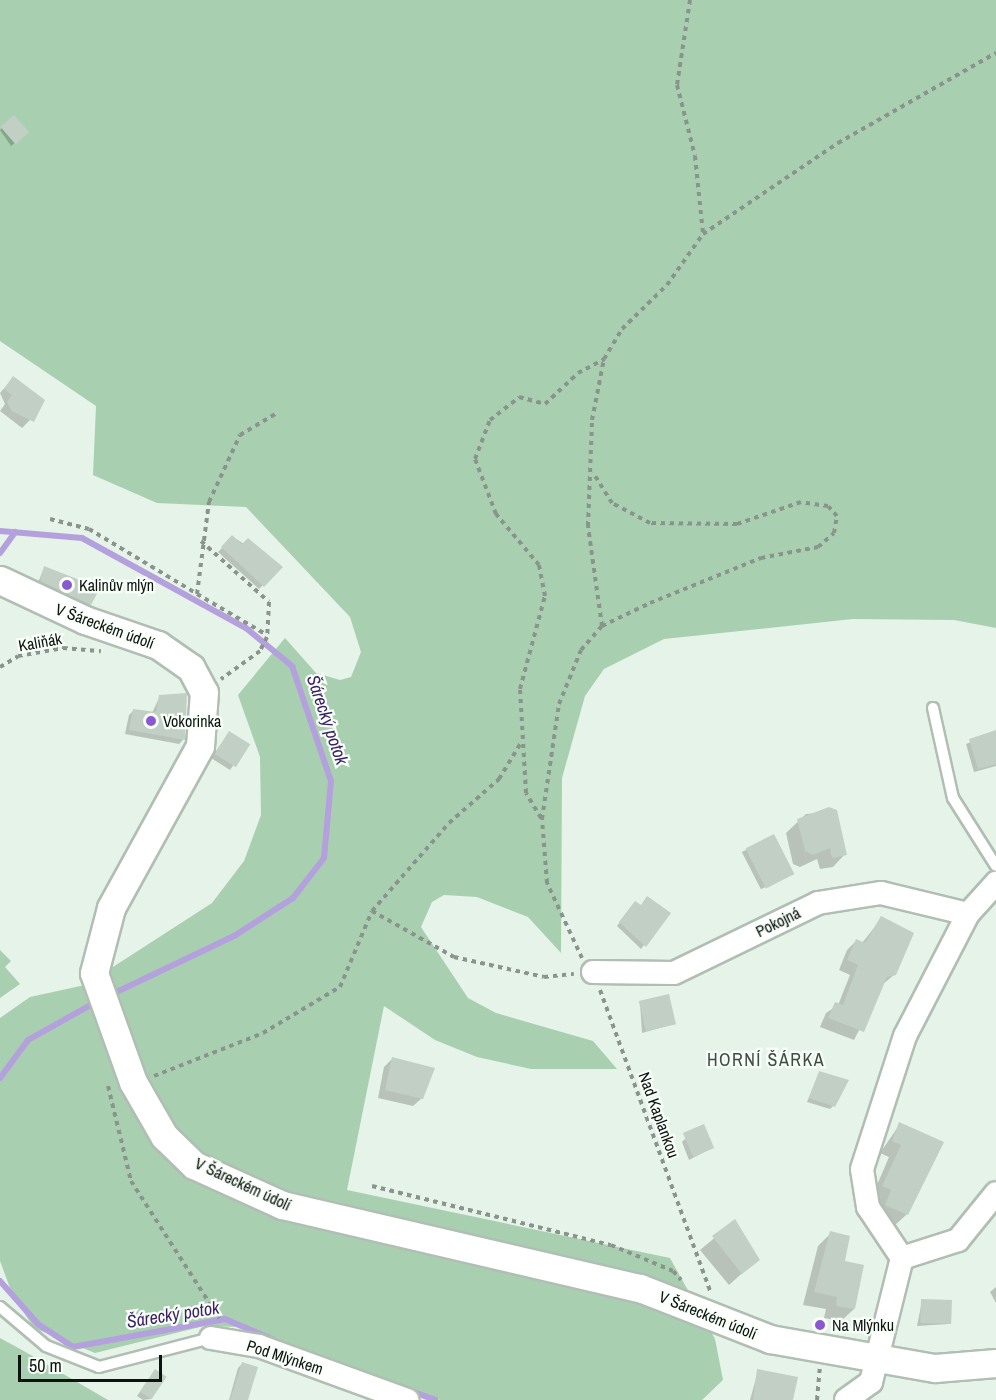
<!DOCTYPE html>
<meta charset="utf-8">
<style>
body{margin:0}
#map{position:relative;width:996px;height:1400px;overflow:hidden;background:#e6f3e8;font-family:"Archivo Narrow",sans-serif}
div>[style]{position:absolute}
[style*='--x']{left:calc(var(--x)*1px);top:calc(var(--y)*1px);width:calc(var(--w)*1px);rotate:calc(var(--a)*1deg)}
.green>*{inset:0;background:#a8d0b0}
.shadow>*{inset:0;background:#0003;transform-origin:0 0}
.stream>*{height:6px;margin:-3px;padding:0 3px;transform-origin:3px;border-radius:3px;background:#b4a0dc}
.building>*{inset:0;background:#c1cfc4;transform-origin:0 0}
.path>*{height:4px;margin-top:-2px;transform-origin:0;background:repeating-linear-gradient(90deg,#8a948c 0 4.5px,transparent 0 9px)}
.roads{filter:drop-shadow(2px 0 #b0beb3) drop-shadow(-2px 0 #b0beb3) drop-shadow(0 2px #b0beb3) drop-shadow(0 -2px #b0beb3)}
.service>*{height:10px;margin:-5px;padding:0 5px;transform-origin:5px;border-radius:5px;background:#fff}
.minor>*{height:22px;margin:-11px;padding:0 11px;transform-origin:11px;border-radius:11px;background:#fff}
.tertiary>*{height:27px;margin:-13.5px;padding:0 13.5px;transform-origin:13.5px;border-radius:13.5px;background:#fff}
.dots>*{width:16px;height:16px;translate:-50% -50%;box-sizing:border-box;border:3px solid #f7fff8;border-radius:50%}
span{translate:-50% -50%;white-space:nowrap;text-align:center;line-height:1.15;-webkit-text-stroke:4.5px #f7fff8;paint-order:stroke}
.poi-label{font-size:16px;color:#0e130f}
.left{translate:0 -50%;text-align:left}
.street-label{font-size:16px;color:#0e130f}
.water-label{font-size:18px;color:#3e1f66;font-style:italic}
.neighbourhood-label{font-size:18px;color:#414c43;letter-spacing:1.5px}
.scale{position:absolute;left:18px;top:1355px;width:144px;height:27px;box-sizing:border-box;border:3px solid #0e130f;border-top:0;padding-left:8px;font-size:18px;line-height:21px;white-space:nowrap;color:#0e130f;-webkit-text-stroke:4px #f7fff8;paint-order:stroke}
</style>
<div id="map">
<div class="green">
<i style="clip-path:polygon(0 0,996px 0,996px 628px,954px 620px,853px 619px,664px 639px,604px 669px,585px 696px,562px 778px,561px 953px,528px 917px,477px 897px,444px 895px,432px 902px,421px 927px,468px 998px,496px 1013px,593px 1041px,617px 1069px,531px 1069px,477px 1057px,435px 1040px,384px 1006px,347px 1190px,670px 1258px,715px 1339px,723px 1380px,702px 1400px,440px 1400px,240px 1327px,204px 1326px,95px 1353px,34px 1328px,13px 1296px,0 1261px,0 1018px,30px 997px,85px 985px,212px 903px,244px 861px,261px 815px,260px 757px,238px 695px,285px 638px,316px 673px,340px 680px,351px 677px,361px 652px,350px 617px,246px 507px,157px 503px,93px 475px,96px 406px,0 341px)"></i>
<i style="clip-path:polygon(0 950px,11px 961px,5px 967px,20px 984px,0 998px)"></i>
<i style="clip-path:polygon(0 1338px,22px 1350px,108px 1400px,0 1400px)"></i>
</div>
<div class="shadow">
<i style="clip-path:polygon(14px 117px,24px 136px,11px 146px,0 130px)"></i>
<i style="clip-path:polygon(13px 378px,30px 420px,22px 428px,0 411px,5px 404px,0 393px)"></i>
<i style="clip-path:polygon(233px 537px,281px 567px,259px 589px,218px 552px)"></i>
<i style="clip-path:polygon(44px 568px,98px 589px,90px 604px,86px 608px,37px 585px)"></i>
<i style="clip-path:polygon(160px 696px,183px 740px,179px 744px,125px 734px,129px 715px,134px 710px,152px 713px)"></i>
<i style="clip-path:polygon(996px 732px,996px 766px,974px 772px,966px 744px)"></i>
<i style="clip-path:polygon(226px 737px,248px 745px,230px 770px,211px 758px)"></i>
<i style="clip-path:polygon(836px 812px,845px 854px,833px 867px,820px 869px,817px 859px,800px 867px,793px 864px,786px 833px,806px 814px)"></i>
<i style="left:773px;top:836px;width:42px;height:35px;rotate:63deg"></i>
<i style="clip-path:polygon(631px 907px,668px 914px,641px 949px,617px 926px)"></i>
<i style="clip-path:polygon(882px 918px,895px 974px,882px 985px,854px 1040px,820px 1027px,826px 1013px,838px 1005px,850px 975px,839px 970px,847px 950px,856px 941px,862px 943px)"></i>
<i style="clip-path:polygon(640px 1002px,674px 1024px,642px 1033px)"></i>
<i style="clip-path:polygon(392px 1059px,422px 1098px,413px 1106px,378px 1098px,384px 1067px)"></i>
<i style="clip-path:polygon(819px 1073px,833px 1106px,830px 1109px,807px 1102px)"></i>
<i style="clip-path:polygon(900px 1124px,907px 1214px,894px 1226px,874px 1217px,880px 1203px,871px 1199px,889px 1157px,880px 1153px)"></i>
<i style="clip-path:polygon(686px 1138px,712px 1148px,689px 1160px,682px 1142px)"></i>
<i style="clip-path:polygon(735px 1221px,758px 1259px,729px 1285px,700px 1250px)"></i>
<i style="clip-path:polygon(831px 1233px,854px 1309px,841px 1321px,824px 1318px,826px 1309px,803px 1305px,818px 1246px)"></i>
<i style="clip-path:polygon(996px 1287px,996px 1303px,990px 1292px)"></i>
<i style="clip-path:polygon(922px 1301px,949px 1324px,917px 1326px)"></i>
<i style="clip-path:polygon(242px 1364px,246px 1400px,229px 1400px,238px 1368px)"></i>
<i style="clip-path:polygon(758px 1371px,792px 1400px,750px 1400px)"></i>
<i style="clip-path:polygon(152px 1375px,151px 1399px,143px 1400px,137px 1396px)"></i>
</div>
<div class="stream">
<i style="--x:0;--y:531;--w:82;--a:4.9"></i>
<i style="--x:82;--y:538;--w:187;--a:28.8"></i>
<i style="--x:246;--y:628;--w:60;--a:39.6"></i>
<i style="--x:292;--y:666;--w:121;--a:71.3"></i>
<i style="--x:331;--y:781;--w:77;--a:95.2"></i>
<i style="--x:324;--y:858;--w:51;--a:127.8"></i>
<i style="--x:293;--y:898;--w:70;--a:147.2"></i>
<i style="--x:234;--y:936;--w:140;--a:154.5"></i>
<i style="--x:0;--y:553;--w:26;--a:-54"></i>
<i style="--x:0;--y:1078;--w:47;--a:-53.6"></i>
<i style="--x:28;--y:1040;--w:78;--a:-29.2"></i>
<i style="--x:0;--y:1281;--w:57;--a:48.5"></i>
<i style="--x:38;--y:1324;--w:42;--a:33.3"></i>
<i style="--x:73;--y:1347;--w:155;--a:-10.4"></i>
<i style="--x:225;--y:1319;--w:51;--a:23.1"></i>
<i style="--x:408;--y:1390;--w:29;--a:20"></i>
</div>
<div class="building">
<i style="left:14px;top:115px;width:23px;height:18px;rotate:49deg"></i>
<i style="clip-path:polygon(13px 376px,45px 400px,34px 422px,12px 411px,7px 402px,12px 395px,4px 389px)"></i>
<i style="clip-path:polygon(232px 535px,242px 544px,248px 538px,283px 567px,264px 587px,221px 547px)"></i>
<i style="clip-path:polygon(44px 566px,100px 588px,91px 605px,40px 582px)"></i>
<i style="clip-path:polygon(187px 693px,185px 740px,129px 730px,133px 709px,156px 712px,159px 695px)"></i>
<i style="clip-path:polygon(996px 730px,996px 764px,978px 769px,969px 739px)"></i>
<i style="left:229px;top:731px;width:25px;height:27px;rotate:32deg"></i>
<i style="clip-path:polygon(829px 807px,837px 810px,847px 855px,832px 858px,830px 848px,813px 855px,805px 851px,797px 819px)"></i>
<i style="left:774px;top:834px;width:45px;height:32px;rotate:63deg"></i>
<i style="clip-path:polygon(647px 896px,671px 913px,646px 947px,619px 922px,635px 901px,641px 905px)"></i>
<i style="clip-path:polygon(881px 916px,914px 933px,896px 975px,887px 977px,864px 1032px,828px 1018px,835px 1002px,843px 1005px,858px 965px,847px 960px,856px 939px,865px 943px)"></i>
<i style="left:669px;top:994px;width:31px;height:31px;rotate:77deg"></i>
<i style="clip-path:polygon(392px 1057px,435px 1068px,423px 1099px,385px 1090px)"></i>
<i style="clip-path:polygon(819px 1071px,849px 1080px,835px 1107px,809px 1098px)"></i>
<i style="clip-path:polygon(899px 1122px,944px 1142px,908px 1215px,885px 1205px,891px 1190px,882px 1186px,901px 1145px,892px 1141px)"></i>
<i style="left:704px;top:1124px;width:26px;height:23px;rotate:67deg"></i>
<i style="clip-path:polygon(735px 1219px,760px 1260px,742px 1274px,712px 1236px)"></i>
<i style="clip-path:polygon(830px 1231px,850px 1236px,845px 1261px,864px 1265px,855px 1309px,836px 1306px,837px 1297px,814px 1292px)"></i>
<i style="left:921px;top:1299px;width:31px;height:24px;rotate:2deg"></i>
<i style="clip-path:polygon(242px 1362px,258px 1367px,248px 1400px,230px 1400px)"></i>
<i style="left:155px;top:1369px;width:14px;height:27px;rotate:34deg"></i>
<i style="clip-path:polygon(757px 1369px,798px 1377px,793px 1400px,753px 1400px)"></i>
</div>
<div class="path">
<i style="--x:690;--y:0;--w:86;--a:98.7"></i>
<i style="--x:677;--y:85;--w:73;--a:75.8"></i>
<i style="--x:695;--y:156;--w:78;--a:84.1"></i>
<i style="--x:50;--y:519;--w:40;--a:14.4"></i>
<i style="--x:89;--y:529;--w:126;--a:31"></i>
<i style="--x:197;--y:594;--w:93;--a:-82.6"></i>
<i style="--x:209;--y:502;--w:74;--a:-65.2"></i>
<i style="--x:240;--y:435;--w:43;--a:-30.7"></i>
<i style="--x:201;--y:541;--w:91;--a:41.9"></i>
<i style="--x:269;--y:602;--w:35;--a:93"></i>
<i style="--x:267;--y:637;--w:16;--a:117"></i>
<i style="--x:260;--y:651;--w:48;--a:144.3"></i>
<i style="--x:197;--y:594;--w:81;--a:30.4"></i>
<i style="--x:602;--y:626;--w:101;--a:-98"></i>
<i style="--x:588;--y:526;--w:106;--a:-87.8"></i>
<i style="--x:592;--y:420;--w:62;--a:-78.9"></i>
<i style="--x:604;--y:359;--w:35;--a:-59"></i>
<i style="--x:622;--y:329;--w:63;--a:-44.4"></i>
<i style="--x:667;--y:285;--w:62;--a:-54.8"></i>
<i style="--x:703;--y:234;--w:163;--a:-34"></i>
<i style="--x:838;--y:143;--w:182;--a:-29.7"></i>
<i style="--x:0;--y:667;--w:21;--a:-31"></i>
<i style="--x:18;--y:656;--w:46;--a:-10.1"></i>
<i style="--x:63;--y:648;--w:38;--a:5"></i>
<i style="--x:541;--y:818;--w:29;--a:-121"></i>
<i style="--x:526;--y:793;--w:104;--a:-93.3"></i>
<i style="--x:520;--y:689;--w:96;--a:-75"></i>
<i style="--x:545;--y:596;--w:32;--a:-101"></i>
<i style="--x:539;--y:565;--w:67;--a:-130.1"></i>
<i style="--x:496;--y:514;--w:59;--a:-110.9"></i>
<i style="--x:475;--y:459;--w:42;--a:-69"></i>
<i style="--x:490;--y:420;--w:37;--a:-38"></i>
<i style="--x:519;--y:397;--w:27;--a:15"></i>
<i style="--x:545;--y:404;--w:45;--a:-43.2"></i>
<i style="--x:578;--y:373;--w:30;--a:-28"></i>
<i style="--x:372;--y:911;--w:94;--a:29.3"></i>
<i style="--x:454;--y:957;--w:92;--a:12.5"></i>
<i style="--x:544;--y:977;--w:30;--a:-6"></i>
<i style="--x:582;--y:958;--w:83;--a:-115"></i>
<i style="--x:547;--y:883;--w:64;--a:-94.5"></i>
<i style="--x:542;--y:819;--w:116;--a:-81.6"></i>
<i style="--x:559;--y:704;--w:58;--a:-67.8"></i>
<i style="--x:581;--y:650;--w:32;--a:-49"></i>
<i style="--x:602;--y:626;--w:53;--a:-25.6"></i>
<i style="--x:650;--y:603;--w:120;--a:-22.1"></i>
<i style="--x:761;--y:558;--w:58;--a:-10.9"></i>
<i style="--x:818;--y:547;--w:21;--a:-41"></i>
<i style="--x:834;--y:533;--w:17;--a:-80"></i>
<i style="--x:837;--y:516;--w:13;--a:-132"></i>
<i style="--x:828;--y:506;--w:27;--a:-172"></i>
<i style="--x:801;--y:502;--w:68;--a:161"></i>
<i style="--x:737;--y:524;--w:87;--a:-179.3"></i>
<i style="--x:650;--y:523;--w:43;--a:-152.2"></i>
<i style="--x:612;--y:503;--w:36;--a:-122"></i>
<i style="--x:600;--y:990;--w:323;--a:69.9"></i>
<i style="--x:154;--y:1076;--w:117;--a:-21.5"></i>
<i style="--x:263;--y:1033;--w:90;--a:-30.9"></i>
<i style="--x:340;--y:987;--w:82;--a:-67.2"></i>
<i style="--x:372;--y:911;--w:117;--a:-48.8"></i>
<i style="--x:449;--y:823;--w:67;--a:-41.3"></i>
<i style="--x:499;--y:779;--w:44;--a:-58.8"></i>
<i style="--x:108;--y:1086;--w:98;--a:76.4"></i>
<i style="--x:131;--y:1181;--w:163;--a:57.3"></i>
<i style="--x:372;--y:1186;--w:246;--a:13.9"></i>
<i style="--x:611;--y:1245;--w:67;--a:22.8"></i>
<i style="--x:673;--y:1271;--w:12;--a:48"></i>
<i style="--x:817;--y:1400;--w:32;--a:-85"></i>
</div>
<div class="roads">
<div class="service">
<i style="--x:933;--y:708;--w:92;--a:77.5"></i>
<i style="--x:953;--y:798;--w:80;--a:57.7"></i>
<i style="--x:0;--y:1307;--w:60;--a:40.3"></i>
<i style="--x:46;--y:1346;--w:57;--a:21.6"></i>
<i style="--x:99;--y:1367;--w:116;--a:-14.5"></i>
</div>
<div class="minor">
<i style="--x:593;--y:972;--w:81;--a:0.7"></i>
<i style="--x:674;--y:973;--w:160;--a:-25.9"></i>
<i style="--x:818;--y:903;--w:64;--a:-9"></i>
<i style="--x:881;--y:893;--w:89;--a:13.6"></i>
<i style="--x:902;--y:1258;--w:61;--a:-123.7"></i>
<i style="--x:868;--y:1207;--w:38;--a:-99"></i>
<i style="--x:862;--y:1169;--w:140;--a:-72.1"></i>
<i style="--x:905;--y:1036;--w:137;--a:-62.7"></i>
<i style="--x:968;--y:914;--w:42;--a:-47.9"></i>
<i style="--x:211;--y:1338;--w:49;--a:9.5"></i>
<i style="--x:259;--y:1346;--w:158;--a:20"></i>
<i style="--x:846;--y:1400;--w:31;--a:-36"></i>
<i style="--x:871;--y:1382;--w:128;--a:-76"></i>
<i style="--x:902;--y:1258;--w:59;--a:-17.8"></i>
<i style="--x:958;--y:1240;--w:60;--a:-51"></i>
</div>
<div class="tertiary">
<i style="--x:0;--y:580;--w:94;--a:25.2"></i>
<i style="--x:85;--y:620;--w:77;--a:18.9"></i>
<i style="--x:158;--y:645;--w:40;--a:34.9"></i>
<i style="--x:191;--y:668;--w:27;--a:62"></i>
<i style="--x:204;--y:692;--w:54;--a:94.2"></i>
<i style="--x:200;--y:746;--w:185;--a:118.8"></i>
<i style="--x:111;--y:908;--w:67;--a:104.7"></i>
<i style="--x:94;--y:973;--w:116;--a:70.3"></i>
<i style="--x:133;--y:1082;--w:62;--a:60.1"></i>
<i style="--x:164;--y:1136;--w:42;--a:44"></i>
<i style="--x:194;--y:1165;--w:97;--a:24.4"></i>
<i style="--x:282;--y:1205;--w:367;--a:13.1"></i>
<i style="--x:640;--y:1288;--w:140;--a:21.4"></i>
<i style="--x:770;--y:1339;--w:168;--a:10"></i>
<i style="--x:935;--y:1368;--w:61;--a:-4.7"></i>
</div>
</div>
<div class="dots">
<i style="left:67px;top:585px;background:#8a59d2"></i>
<i style="left:151px;top:721px;background:#8a59d2"></i>
<i style="left:820px;top:1325px;background:#8a59d2"></i>
</div>
<div class="poi-label">
<span class="left" style="left:79px;top:585px">Kalinův mlýn</span>
<span class="left" style="left:163px;top:721px">Vokorinka</span>
<span class="left" style="left:832px;top:1325px">Na Mlýnku</span>
</div>
<div class="street-label">
<span style="left:105px;top:626px;rotate:20deg">V Šáreckém údolí</span>
<span style="left:40px;top:642px;rotate:-10deg">Kaliňák</span>
<span style="left:778px;top:922px;rotate:-26deg">Pokojná</span>
<span style="left:659px;top:1115px;rotate:70deg">Nad Kaplankou</span>
<span style="left:243px;top:1184px;rotate:25deg">V Šáreckém údolí</span>
<span style="left:708px;top:1315px;rotate:22deg">V Šáreckém údolí</span>
<span style="left:285px;top:1357px;rotate:18deg">Pod Mlýnkem</span>
</div>
<div class="water-label">
<span style="left:327px;top:720px;rotate:71deg">Šárecký potok</span>
<span style="left:173px;top:1315px;rotate:-9deg">Šárecký potok</span>
</div>
<div class="neighbourhood-label">
<span style="left:766px;top:1060px">HORNÍ ŠÁRKA</span>
</div>
<div class="scale">50 m</div>
</div>
